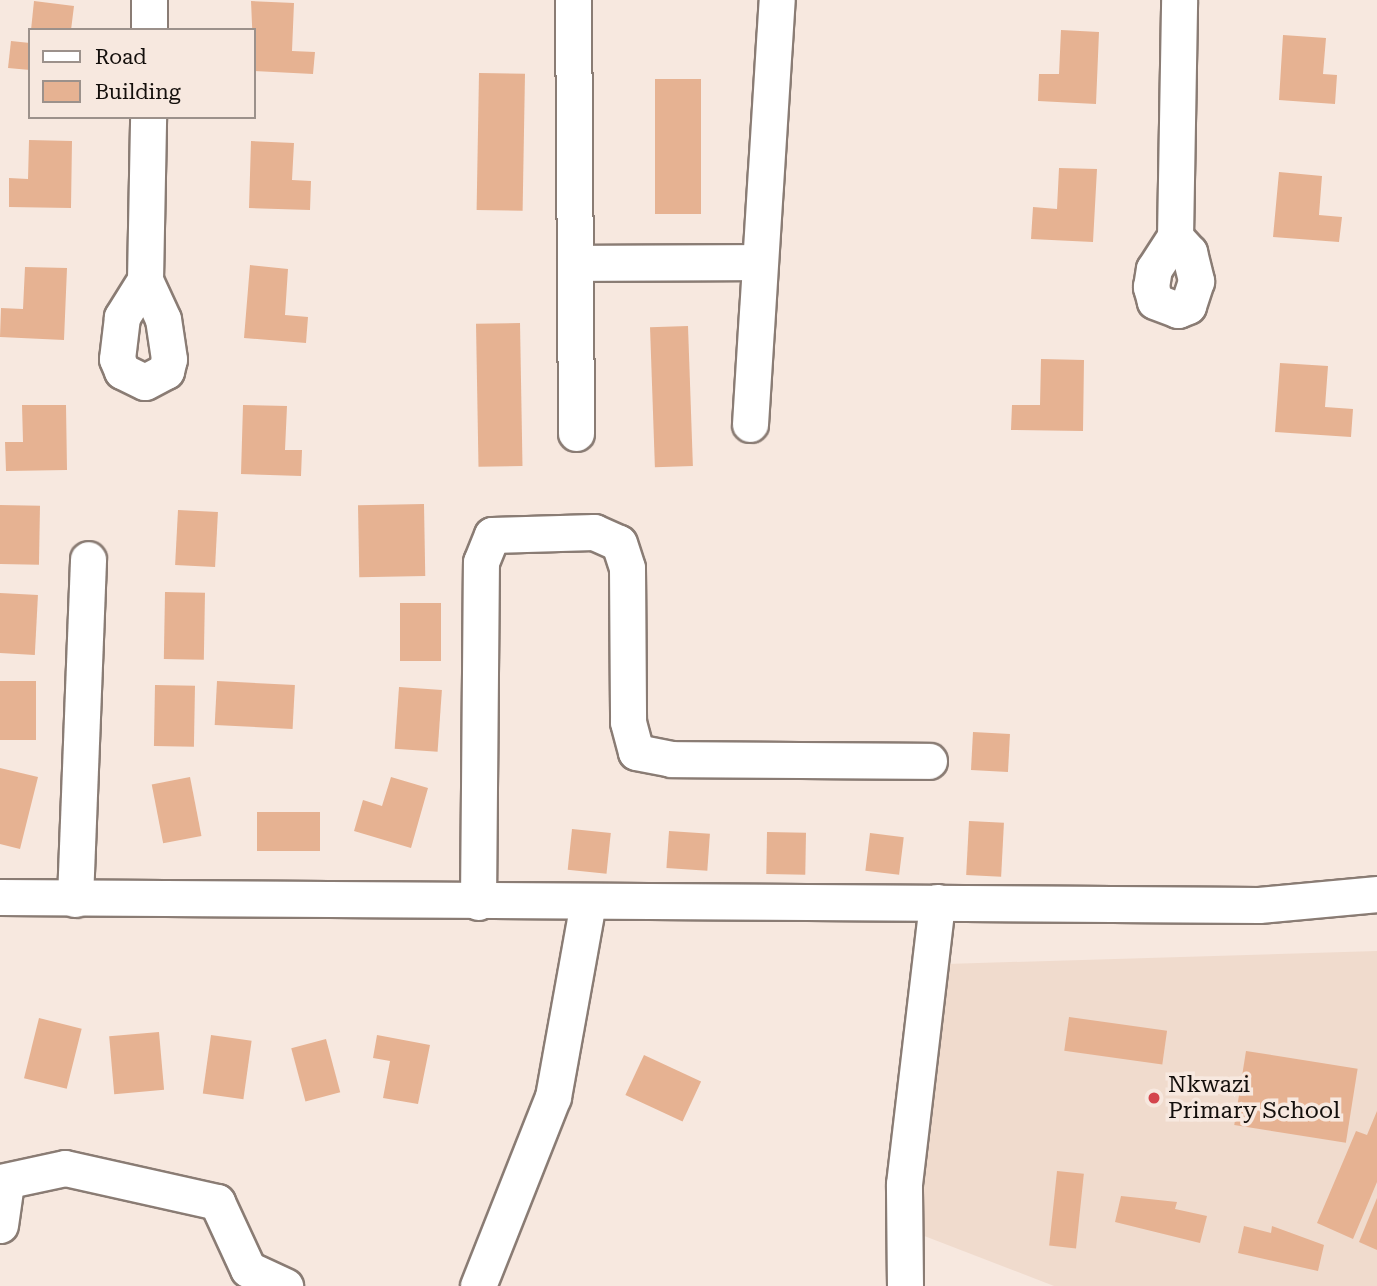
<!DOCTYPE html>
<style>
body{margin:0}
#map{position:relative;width:1377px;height:1286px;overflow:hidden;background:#f7e8df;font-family:"Roboto Serif",serif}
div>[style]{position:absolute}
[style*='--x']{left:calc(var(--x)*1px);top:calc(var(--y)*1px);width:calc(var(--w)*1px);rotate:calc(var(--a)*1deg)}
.built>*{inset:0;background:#f0dbcd}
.building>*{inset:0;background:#e6b292;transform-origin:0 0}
.roads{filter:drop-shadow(2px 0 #8a7c74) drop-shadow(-2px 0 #8a7c74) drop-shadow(0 2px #8a7c74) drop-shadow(0 -2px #8a7c74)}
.minor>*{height:35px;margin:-17.5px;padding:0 17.5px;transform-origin:17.5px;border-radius:17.5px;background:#fff}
.dots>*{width:19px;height:19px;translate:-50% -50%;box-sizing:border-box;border:4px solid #f7e8df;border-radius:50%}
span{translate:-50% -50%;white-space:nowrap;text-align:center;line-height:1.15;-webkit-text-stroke:7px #f7e8df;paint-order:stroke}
.poi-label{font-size:23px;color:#140f0c}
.left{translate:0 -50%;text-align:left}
.legend{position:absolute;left:28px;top:28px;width:228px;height:91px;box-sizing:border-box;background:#f7e8df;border:2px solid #9c918b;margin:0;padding:9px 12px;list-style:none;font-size:21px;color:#140f0c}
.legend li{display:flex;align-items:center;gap:14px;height:35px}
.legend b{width:35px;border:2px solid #9c918b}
</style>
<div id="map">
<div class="built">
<i style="clip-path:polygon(1377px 951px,1377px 1286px,1054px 1286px,914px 1232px,946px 964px)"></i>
</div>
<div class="building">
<i style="clip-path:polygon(34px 1px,74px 6px,71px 30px,31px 30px)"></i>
<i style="clip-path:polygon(251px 1px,294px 3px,292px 51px,315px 52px,313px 74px,254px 71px)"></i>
<i style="clip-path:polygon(1061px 30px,1099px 32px,1096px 104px,1038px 101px,1039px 74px,1059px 74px)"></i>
<i style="clip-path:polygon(1283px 35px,1326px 38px,1323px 74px,1337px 75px,1335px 104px,1279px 100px)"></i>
<i style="clip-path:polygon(11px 41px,30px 43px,30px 70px,8px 68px)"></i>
<i style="left:479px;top:73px;width:46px;height:137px;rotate:1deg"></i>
<i style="left:655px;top:79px;width:46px;height:135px"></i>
<i style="clip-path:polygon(29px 140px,72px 141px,71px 208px,9px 207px,9px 178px,28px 179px)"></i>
<i style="clip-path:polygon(251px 141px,294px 143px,292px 180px,311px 181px,310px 210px,249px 208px)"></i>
<i style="clip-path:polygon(1059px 168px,1097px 169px,1093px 242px,1031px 239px,1033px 207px,1057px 209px)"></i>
<i style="clip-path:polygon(1279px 172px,1322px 176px,1319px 215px,1342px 217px,1339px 242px,1273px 237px)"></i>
<i style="clip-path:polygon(250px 265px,288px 269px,285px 315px,308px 317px,306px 343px,244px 338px)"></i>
<i style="clip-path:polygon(25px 267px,67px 268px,64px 340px,0 337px,1px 308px,23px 309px)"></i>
<i style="left:520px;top:323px;width:143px;height:44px;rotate:89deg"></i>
<i style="left:688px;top:326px;width:140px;height:38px;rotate:88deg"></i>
<i style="clip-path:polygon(1041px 359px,1084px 360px,1083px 431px,1011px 430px,1012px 405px,1040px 405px)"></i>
<i style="clip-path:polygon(1280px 363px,1328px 366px,1325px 407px,1353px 409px,1351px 437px,1275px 432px)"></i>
<i style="clip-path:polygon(22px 405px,66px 405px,67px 470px,6px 471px,5px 442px,23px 442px)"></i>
<i style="clip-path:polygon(243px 405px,287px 406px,285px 450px,302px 450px,301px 476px,241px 474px)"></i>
<i style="left:424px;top:504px;width:72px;height:66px;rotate:89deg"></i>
<i style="left:0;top:505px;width:40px;height:59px;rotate:1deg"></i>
<i style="left:178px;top:510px;width:40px;height:55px;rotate:3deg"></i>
<i style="left:165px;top:592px;width:40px;height:67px;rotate:1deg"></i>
<i style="left:0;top:593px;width:38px;height:60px;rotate:3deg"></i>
<i style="left:400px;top:603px;width:41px;height:58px"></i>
<i style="left:36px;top:681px;width:59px;height:36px;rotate:90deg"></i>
<i style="left:217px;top:681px;width:78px;height:44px;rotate:3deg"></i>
<i style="left:155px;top:685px;width:40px;height:61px;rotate:1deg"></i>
<i style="left:399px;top:687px;width:43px;height:62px;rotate:4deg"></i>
<i style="left:973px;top:732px;width:37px;height:38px;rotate:3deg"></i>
<i style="clip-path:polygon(0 768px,38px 777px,20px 849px,0 844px)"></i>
<i style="left:190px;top:777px;width:60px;height:39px;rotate:79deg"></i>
<i style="clip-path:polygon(391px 777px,428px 788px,411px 848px,354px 831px,363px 800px,382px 806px)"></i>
<i style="left:257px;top:812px;width:63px;height:39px"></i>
<i style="left:969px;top:821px;width:35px;height:54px;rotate:3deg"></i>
<i style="left:572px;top:829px;width:39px;height:41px;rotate:6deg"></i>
<i style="left:669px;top:831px;width:41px;height:37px;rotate:4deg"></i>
<i style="left:767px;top:832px;width:39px;height:42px;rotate:1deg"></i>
<i style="left:870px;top:833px;width:34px;height:38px;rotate:7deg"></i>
<i style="left:1069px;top:1017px;width:99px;height:34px;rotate:8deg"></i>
<i style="left:39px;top:1018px;width:44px;height:62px;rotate:14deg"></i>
<i style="left:159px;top:1032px;width:58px;height:50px;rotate:85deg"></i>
<i style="left:211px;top:1035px;width:41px;height:59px;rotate:8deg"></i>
<i style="clip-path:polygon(377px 1035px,430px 1045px,418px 1104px,383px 1098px,390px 1061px,373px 1058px)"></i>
<i style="left:326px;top:1039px;width:55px;height:36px;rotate:75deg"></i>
<i style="left:1246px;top:1051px;width:113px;height:75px;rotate:9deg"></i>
<i style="left:644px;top:1055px;width:63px;height:44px;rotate:25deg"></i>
<i style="clip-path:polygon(1377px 1111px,1377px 1182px,1353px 1239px,1317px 1223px,1356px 1131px,1367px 1135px)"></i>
<i style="left:1057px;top:1171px;width:27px;height:75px;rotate:6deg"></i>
<i style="clip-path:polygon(1121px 1196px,1177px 1202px,1175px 1209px,1207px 1216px,1200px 1243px,1115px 1222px)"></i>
<i style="clip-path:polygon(1377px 1198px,1377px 1250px,1359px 1242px)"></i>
<i style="clip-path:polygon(1244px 1226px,1271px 1233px,1272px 1226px,1324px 1245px,1318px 1271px,1238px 1253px)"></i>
</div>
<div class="roads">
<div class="minor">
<i style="--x:573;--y:0;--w:433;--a:89.6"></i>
<i style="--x:149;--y:30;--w:30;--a:-90"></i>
<i style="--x:1175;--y:237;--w:21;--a:47"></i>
<i style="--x:1189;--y:252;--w:30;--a:76"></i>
<i style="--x:1196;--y:281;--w:26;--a:108"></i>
<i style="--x:1188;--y:306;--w:11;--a:158"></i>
<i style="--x:1178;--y:310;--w:25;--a:-159"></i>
<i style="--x:1155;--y:301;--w:15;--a:-106"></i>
<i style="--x:1151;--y:287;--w:18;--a:-81"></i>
<i style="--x:1154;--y:269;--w:38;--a:-57"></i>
<i style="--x:1175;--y:237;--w:237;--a:-89"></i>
<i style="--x:575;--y:263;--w:182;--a:-0.3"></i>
<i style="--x:145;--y:280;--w:44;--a:121.9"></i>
<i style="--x:122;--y:317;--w:42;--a:96.8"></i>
<i style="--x:117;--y:359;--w:13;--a:67"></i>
<i style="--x:122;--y:371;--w:25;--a:26"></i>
<i style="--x:145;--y:382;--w:24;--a:-28"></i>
<i style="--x:166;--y:371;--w:12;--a:-76"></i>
<i style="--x:169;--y:359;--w:40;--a:-98.5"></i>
<i style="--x:163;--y:319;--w:43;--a:-114.8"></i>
<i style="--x:145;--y:280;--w:163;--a:-88.9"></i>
<i style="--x:750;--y:424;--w:425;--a:-86.4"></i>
<i style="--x:0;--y:897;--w:1259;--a:0.36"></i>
<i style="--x:1259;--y:905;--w:119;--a:-5.3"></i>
<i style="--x:75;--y:899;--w:340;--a:-87.8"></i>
<i style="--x:478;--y:902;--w:340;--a:-89.5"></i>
<i style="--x:481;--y:562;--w:29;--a:-68"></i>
<i style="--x:492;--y:535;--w:102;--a:-1.7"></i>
<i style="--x:594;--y:532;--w:27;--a:24"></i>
<i style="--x:619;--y:543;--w:26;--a:72"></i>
<i style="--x:627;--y:568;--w:154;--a:89.6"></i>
<i style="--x:628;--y:722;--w:31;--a:75"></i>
<i style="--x:636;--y:752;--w:36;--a:11"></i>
<i style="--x:671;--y:759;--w:258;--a:0.4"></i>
<i style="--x:0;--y:1182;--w:66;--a:-12.2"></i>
<i style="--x:65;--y:1168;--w:156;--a:12.6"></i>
<i style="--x:217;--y:1202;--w:74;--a:65.2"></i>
<i style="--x:248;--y:1269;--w:41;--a:24.7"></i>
<i style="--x:0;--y:1225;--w:42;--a:-81.9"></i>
<i style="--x:478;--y:1286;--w:203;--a:-68.4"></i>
<i style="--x:553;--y:1097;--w:197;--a:-79.8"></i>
<i style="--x:905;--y:1286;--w:102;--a:-90.6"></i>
<i style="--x:904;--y:1184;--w:284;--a:-83.3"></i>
</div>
</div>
<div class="dots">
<i style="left:1154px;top:1098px;background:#d4444c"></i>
</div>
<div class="poi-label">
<span class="left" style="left:1168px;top:1098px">Nkwazi<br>Primary School</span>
</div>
<ul class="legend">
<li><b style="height:9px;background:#fff"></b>Road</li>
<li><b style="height:19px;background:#e6b292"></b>Building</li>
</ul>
</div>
